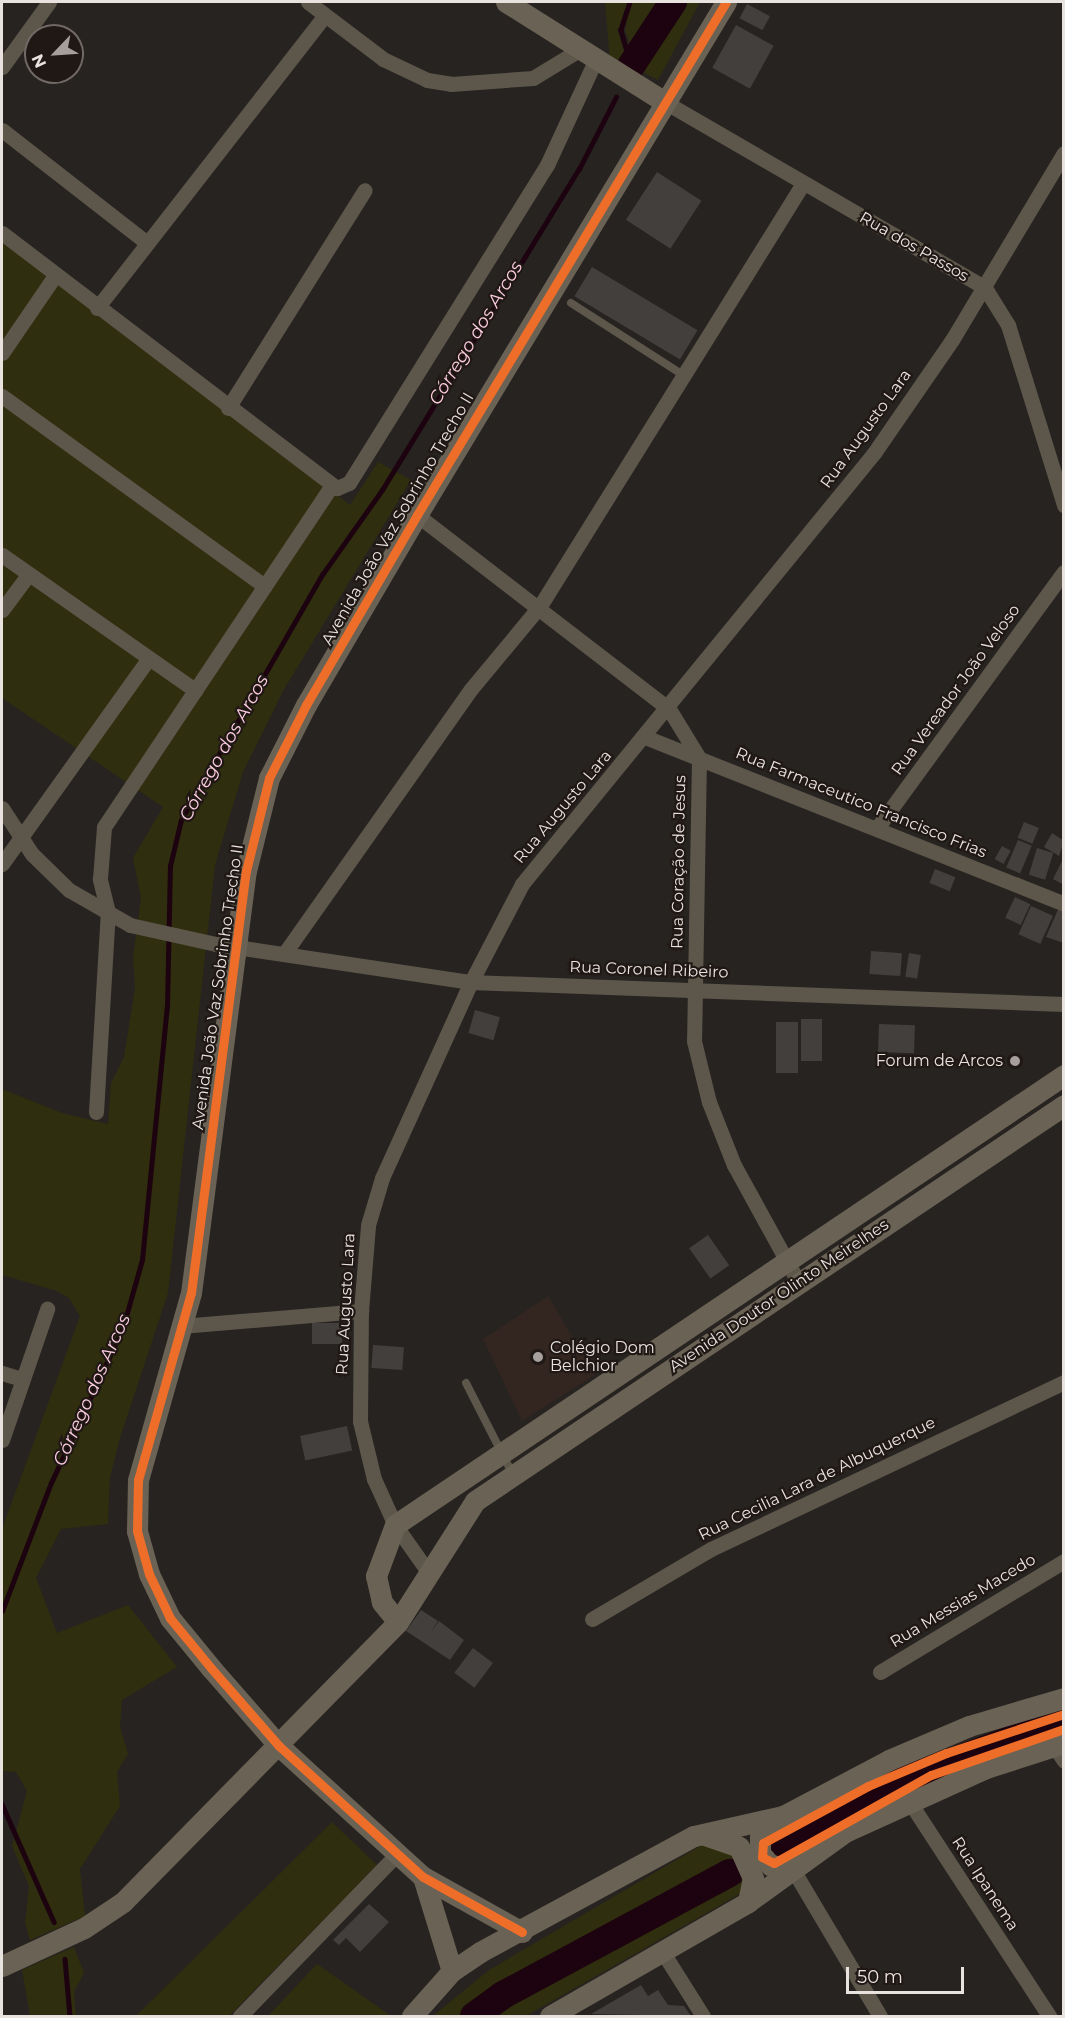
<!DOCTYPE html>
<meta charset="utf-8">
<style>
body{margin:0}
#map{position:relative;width:1065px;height:2018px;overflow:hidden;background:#272320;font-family:Montserrat,sans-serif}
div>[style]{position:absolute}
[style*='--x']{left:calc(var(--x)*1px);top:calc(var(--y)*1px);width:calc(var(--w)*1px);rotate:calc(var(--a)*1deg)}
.built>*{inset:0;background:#332620}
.green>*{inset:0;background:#2f2e0e}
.stream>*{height:4.5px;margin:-2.25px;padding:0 2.25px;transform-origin:2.25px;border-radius:2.25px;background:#1d030f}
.river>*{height:28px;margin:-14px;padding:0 14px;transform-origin:14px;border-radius:14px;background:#1d030f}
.building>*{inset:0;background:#423f3d;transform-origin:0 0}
.lane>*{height:8px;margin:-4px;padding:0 4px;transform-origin:4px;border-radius:4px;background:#5d574b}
.street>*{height:15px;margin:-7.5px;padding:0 7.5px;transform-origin:7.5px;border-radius:7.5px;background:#5d574b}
.secondary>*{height:21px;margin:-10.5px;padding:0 10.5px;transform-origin:10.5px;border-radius:10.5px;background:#6a6254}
.cycleway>*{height:9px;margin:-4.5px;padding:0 4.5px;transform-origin:4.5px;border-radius:4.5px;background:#ee6e29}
.dots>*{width:16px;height:16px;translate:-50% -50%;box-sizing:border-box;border:3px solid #201814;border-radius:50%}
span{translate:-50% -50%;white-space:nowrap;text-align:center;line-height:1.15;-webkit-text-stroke:4.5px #201814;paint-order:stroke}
.street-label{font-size:16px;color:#e9e3e0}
.poi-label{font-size:16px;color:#e9e3e0}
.right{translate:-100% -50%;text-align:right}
.left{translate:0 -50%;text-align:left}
.water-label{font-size:18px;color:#fecee3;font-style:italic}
.frame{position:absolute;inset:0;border:3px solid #e9e3e0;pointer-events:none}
.north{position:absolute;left:24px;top:24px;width:60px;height:60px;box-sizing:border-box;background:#201814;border:2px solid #706966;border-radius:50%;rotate:245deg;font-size:16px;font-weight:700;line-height:24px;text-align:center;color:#e9e3e0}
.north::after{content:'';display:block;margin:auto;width:21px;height:27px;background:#a5a09d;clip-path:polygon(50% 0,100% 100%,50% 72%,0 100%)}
.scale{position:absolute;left:846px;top:1967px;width:118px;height:27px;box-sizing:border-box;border:3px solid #e9e3e0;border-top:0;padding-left:8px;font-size:18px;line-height:21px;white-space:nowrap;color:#e9e3e0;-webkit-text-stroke:4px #201814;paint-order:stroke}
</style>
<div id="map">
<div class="built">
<i style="clip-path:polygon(548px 1296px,595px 1375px,522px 1421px,483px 1339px)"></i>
</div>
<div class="green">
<i style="clip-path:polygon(605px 2px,662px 2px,633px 51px,625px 30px,628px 22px,617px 29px,625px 54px,620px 67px,610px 61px)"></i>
<i style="clip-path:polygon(679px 2px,700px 2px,658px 80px,640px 71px)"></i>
<i style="clip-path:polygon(2px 239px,350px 505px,378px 462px,411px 480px,283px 691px,243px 772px,215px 865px,168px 1293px,120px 1438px,110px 1477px,108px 1524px,61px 1529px,36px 1578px,57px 1633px,128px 1605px,177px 1667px,122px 1700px,120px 1727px,128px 1754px,117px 1772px,120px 1806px,80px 1869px,85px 1916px,30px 1940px,25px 1923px,29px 1886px,12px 1846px,27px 1791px,16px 1772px,2px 1771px,2px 1529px,80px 1316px,69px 1298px,57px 1291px,2px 1275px,2px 1089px,62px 1113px,108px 1124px,111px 1083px,124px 1057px,135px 988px,133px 958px,141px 898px,133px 858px,163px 807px,2px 698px)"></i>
<i style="clip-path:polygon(332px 1822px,377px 1865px,229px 2016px,136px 2016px)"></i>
<i style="clip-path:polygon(707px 1842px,742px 1854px,743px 1892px,526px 2016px,433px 2016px,489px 1970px)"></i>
<i style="clip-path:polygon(74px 1947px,84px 1973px,74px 1992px,76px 2016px,30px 2016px,22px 1970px)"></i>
<i style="clip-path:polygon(317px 1964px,391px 2016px,268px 2016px)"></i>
</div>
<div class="stream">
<i style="--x:630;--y:2;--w:29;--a:108"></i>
<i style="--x:621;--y:30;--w:37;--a:74"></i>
<i style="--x:2;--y:1611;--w:137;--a:-69.1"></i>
<i style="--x:51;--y:1483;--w:172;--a:-65.2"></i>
<i style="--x:123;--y:1327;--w:70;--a:-74.2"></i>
<i style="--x:142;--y:1260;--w:254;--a:-84.4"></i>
<i style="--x:167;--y:1007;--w:141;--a:-88.8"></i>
<i style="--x:170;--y:866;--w:47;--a:-76.6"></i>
<i style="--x:181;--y:820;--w:283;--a:-60.1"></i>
<i style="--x:322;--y:575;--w:104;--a:-54.8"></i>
<i style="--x:382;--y:490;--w:377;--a:-58.5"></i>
<i style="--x:579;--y:169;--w:81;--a:-62.8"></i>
<i style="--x:2;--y:1804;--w:129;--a:66.2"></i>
<i style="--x:65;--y:1959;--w:57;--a:85"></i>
</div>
<div class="river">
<i style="--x:631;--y:66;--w:77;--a:-56.7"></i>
<i style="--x:776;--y:1844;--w:131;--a:-27.1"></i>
<i style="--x:893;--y:1784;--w:183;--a:-20.5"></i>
<i style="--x:474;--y:2016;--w:36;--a:-36"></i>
<i style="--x:503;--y:1995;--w:258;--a:-28.3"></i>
</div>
<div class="building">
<i style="left:747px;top:4px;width:26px;height:16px;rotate:28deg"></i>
<i style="left:736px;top:25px;width:43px;height:49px;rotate:29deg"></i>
<i style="left:657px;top:172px;width:53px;height:57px;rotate:33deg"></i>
<i style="left:592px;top:267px;width:123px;height:34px;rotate:31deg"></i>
<i style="left:1024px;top:822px;width:16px;height:17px;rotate:22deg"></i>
<i style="clip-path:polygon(1052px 833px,1064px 841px,1059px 856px,1044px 847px)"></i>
<i style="left:1018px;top:840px;width:15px;height:30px;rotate:23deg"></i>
<i style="left:1002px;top:846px;width:10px;height:15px;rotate:29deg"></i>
<i style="left:1037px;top:848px;width:17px;height:28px;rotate:17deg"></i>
<i style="clip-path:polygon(1064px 857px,1064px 885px,1053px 879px)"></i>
<i style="left:935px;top:869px;width:22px;height:15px;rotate:22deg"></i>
<i style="left:1015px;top:897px;width:17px;height:23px;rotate:25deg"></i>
<i style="clip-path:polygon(1060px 905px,1064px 907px,1064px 943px,1046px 937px)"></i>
<i style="left:1031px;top:906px;width:24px;height:31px;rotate:24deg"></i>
<i style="left:871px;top:951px;width:31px;height:23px;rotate:4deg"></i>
<i style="left:909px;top:953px;width:12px;height:24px;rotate:9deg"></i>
<i style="left:475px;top:1010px;width:26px;height:24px;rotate:16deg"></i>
<i style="left:801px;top:1019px;width:21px;height:42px"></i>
<i style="left:776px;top:1022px;width:22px;height:51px"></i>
<i style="left:879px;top:1024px;width:36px;height:28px;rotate:2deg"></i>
<i style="left:708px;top:1235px;width:37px;height:23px;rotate:55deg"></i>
<i style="left:312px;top:1323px;width:30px;height:21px"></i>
<i style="left:373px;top:1345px;width:31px;height:23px;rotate:4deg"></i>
<i style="left:347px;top:1426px;width:25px;height:48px;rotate:78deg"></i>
<i style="clip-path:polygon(421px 1610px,438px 1621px,431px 1632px,439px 1621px,464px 1640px,450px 1660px,406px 1631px)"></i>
<i style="left:473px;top:1648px;width:25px;height:31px;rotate:37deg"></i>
<i style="clip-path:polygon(369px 1904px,389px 1922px,360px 1952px,346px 1938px,339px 1945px,333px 1940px)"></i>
<i style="clip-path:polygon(641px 1985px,648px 1996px,658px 1990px,668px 2005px,684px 2006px,691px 2016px,591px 2014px)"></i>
</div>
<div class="lane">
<i style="--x:571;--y:303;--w:133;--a:32.7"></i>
<i style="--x:466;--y:1383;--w:101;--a:62.9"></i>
</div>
<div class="street">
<i style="--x:308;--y:2;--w:94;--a:37.2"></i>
<i style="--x:383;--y:59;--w:49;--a:25.5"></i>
<i style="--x:427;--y:80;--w:24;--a:9"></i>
<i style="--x:451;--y:84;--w:82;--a:-4.2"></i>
<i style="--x:533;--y:78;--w:54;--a:-31.3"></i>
<i style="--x:2;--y:67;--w:80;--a:-54.1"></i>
<i style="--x:663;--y:101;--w:372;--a:30.1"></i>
<i style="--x:985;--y:288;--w:44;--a:58.1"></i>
<i style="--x:1008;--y:325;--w:189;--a:72.7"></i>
<i style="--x:2;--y:130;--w:182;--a:37.9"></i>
<i style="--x:2;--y:233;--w:421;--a:37.3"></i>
<i style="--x:337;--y:488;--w:13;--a:-23"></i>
<i style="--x:349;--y:483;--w:375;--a:-58.1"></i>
<i style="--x:547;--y:165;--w:115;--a:-65.2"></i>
<i style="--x:97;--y:308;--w:370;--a:-52.1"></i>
<i style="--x:2;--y:353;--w:92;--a:-55.6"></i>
<i style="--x:2;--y:396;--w:324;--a:35.9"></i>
<i style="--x:228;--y:408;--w:257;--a:-57.9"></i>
<i style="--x:417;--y:515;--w:318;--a:37.6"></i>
<i style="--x:669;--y:709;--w:57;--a:58.5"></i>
<i style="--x:699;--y:758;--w:283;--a:91"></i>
<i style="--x:694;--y:1041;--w:63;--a:76.2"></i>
<i style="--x:709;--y:1102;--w:68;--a:68.4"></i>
<i style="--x:734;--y:1165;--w:135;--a:61.2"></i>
<i style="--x:2;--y:555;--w:236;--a:35"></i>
<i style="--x:2;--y:610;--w:44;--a:-53.4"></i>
<i style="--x:645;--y:737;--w:451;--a:21.7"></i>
<i style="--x:2;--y:808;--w:55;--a:56.9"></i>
<i style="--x:32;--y:854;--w:52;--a:44.2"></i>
<i style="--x:69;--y:890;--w:70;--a:29.8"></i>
<i style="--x:130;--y:925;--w:88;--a:12.5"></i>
<i style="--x:216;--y:944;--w:258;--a:8.5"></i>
<i style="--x:471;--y:982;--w:593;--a:2.12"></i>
<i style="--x:877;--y:828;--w:317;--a:-53.9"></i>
<i style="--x:2;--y:864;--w:249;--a:-54.5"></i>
<i style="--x:284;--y:954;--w:324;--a:-54.8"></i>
<i style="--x:471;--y:689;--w:108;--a:-50.3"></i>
<i style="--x:540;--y:606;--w:497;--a:-58.1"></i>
<i style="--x:96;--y:1112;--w:200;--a:-86.6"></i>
<i style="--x:108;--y:912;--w:34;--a:-104"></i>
<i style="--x:100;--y:879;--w:52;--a:-85.6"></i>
<i style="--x:104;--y:827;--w:410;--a:-56.3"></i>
<i style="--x:181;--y:1326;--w:181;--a:-4.8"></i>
<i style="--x:2;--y:1373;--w:21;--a:17"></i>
<i style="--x:2;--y:1440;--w:139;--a:-71"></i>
<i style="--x:429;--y:1573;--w:59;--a:-125.3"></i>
<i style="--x:395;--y:1525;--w:51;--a:-114.5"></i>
<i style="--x:374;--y:1479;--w:60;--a:-103.6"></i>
<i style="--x:360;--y:1421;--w:110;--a:-89.5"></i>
<i style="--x:361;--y:1311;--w:86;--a:-85.3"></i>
<i style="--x:368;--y:1225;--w:49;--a:-73.4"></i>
<i style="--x:382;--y:1178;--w:215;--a:-65.6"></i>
<i style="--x:471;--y:982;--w:110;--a:-62.5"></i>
<i style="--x:522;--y:884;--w:556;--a:-50.76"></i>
<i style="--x:874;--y:453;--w:137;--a:-55.4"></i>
<i style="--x:952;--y:340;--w:218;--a:-59.1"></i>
<i style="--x:592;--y:1619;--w:138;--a:-30.5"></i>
<i style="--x:711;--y:1549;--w:391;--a:-25.3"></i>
<i style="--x:880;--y:1672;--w:215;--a:-31.1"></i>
<i style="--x:1054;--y:1746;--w:18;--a:56"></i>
<i style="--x:909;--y:1801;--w:257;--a:56.9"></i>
<i style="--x:792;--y:1868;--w:172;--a:59.3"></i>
<i style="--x:662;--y:1951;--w:77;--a:57.8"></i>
<i style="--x:240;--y:2016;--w:226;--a:-45.9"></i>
</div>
<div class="secondary">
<i style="--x:506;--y:2;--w:186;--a:32.2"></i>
<i style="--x:398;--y:1622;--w:26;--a:-129"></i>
<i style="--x:382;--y:1602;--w:27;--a:-103"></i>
<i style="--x:376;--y:1576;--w:54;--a:-69.6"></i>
<i style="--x:395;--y:1525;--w:806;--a:-33.93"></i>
<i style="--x:780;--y:1818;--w:27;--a:138"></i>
<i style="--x:760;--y:1836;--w:17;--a:90"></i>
<i style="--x:760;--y:1853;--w:16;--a:50"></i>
<i style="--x:770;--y:1865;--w:22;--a:8"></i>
<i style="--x:705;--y:1835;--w:36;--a:19"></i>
<i style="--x:739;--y:1847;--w:34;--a:66"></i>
<i style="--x:753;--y:1878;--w:25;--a:102"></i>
<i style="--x:423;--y:1877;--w:98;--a:72.9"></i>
<i style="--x:522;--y:1932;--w:113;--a:-150.9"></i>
<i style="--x:423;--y:1877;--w:195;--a:-137.7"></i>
<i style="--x:279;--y:1746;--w:103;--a:-131.1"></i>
<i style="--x:211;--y:1668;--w:65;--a:-129.4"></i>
<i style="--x:170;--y:1618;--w:49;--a:-115.5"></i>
<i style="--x:149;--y:1574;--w:45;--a:-105.6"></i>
<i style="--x:137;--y:1531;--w:51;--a:-88.9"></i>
<i style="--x:138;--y:1480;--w:194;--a:-74.2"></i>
<i style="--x:191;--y:1293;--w:426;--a:-82.6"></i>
<i style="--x:246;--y:871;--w:96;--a:-76.1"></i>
<i style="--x:269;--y:778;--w:82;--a:-63.1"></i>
<i style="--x:306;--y:705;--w:220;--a:-59.7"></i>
<i style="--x:417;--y:515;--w:599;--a:-58.94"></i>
<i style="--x:2;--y:1966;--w:90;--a:-24.9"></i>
<i style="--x:84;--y:1928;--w:47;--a:-33.7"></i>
<i style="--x:123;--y:1902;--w:392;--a:-45.5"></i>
<i style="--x:398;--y:1622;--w:143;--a:-57.5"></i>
<i style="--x:475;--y:1501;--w:710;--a:-33.91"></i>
<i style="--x:412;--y:2016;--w:60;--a:-48.4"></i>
<i style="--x:452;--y:1971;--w:34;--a:-34"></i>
<i style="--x:480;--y:1952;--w:243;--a:-28.5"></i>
<i style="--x:694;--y:1836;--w:91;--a:-12.7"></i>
<i style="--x:783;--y:1816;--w:120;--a:-27.8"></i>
<i style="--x:889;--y:1760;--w:87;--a:-23"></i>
<i style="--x:969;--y:1726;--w:99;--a:-16.4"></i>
<i style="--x:550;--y:2016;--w:228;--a:-29.9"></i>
<i style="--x:748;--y:1902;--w:120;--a:-35.8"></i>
<i style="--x:845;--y:1832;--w:155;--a:-24.4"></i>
<i style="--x:986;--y:1768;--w:82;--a:-17.8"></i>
</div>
<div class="cycleway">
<i style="--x:1064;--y:1714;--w:124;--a:161.7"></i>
<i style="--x:946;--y:1753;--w:85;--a:157.1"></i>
<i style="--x:868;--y:1786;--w:119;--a:151.5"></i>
<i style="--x:763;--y:1843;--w:14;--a:94"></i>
<i style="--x:762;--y:1857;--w:13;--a:27"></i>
<i style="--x:774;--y:1863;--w:180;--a:-29.3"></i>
<i style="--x:931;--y:1775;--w:141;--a:-19.1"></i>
<i style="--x:522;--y:1932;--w:113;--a:-150.9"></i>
<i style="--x:423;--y:1877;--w:195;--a:-137.7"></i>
<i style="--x:279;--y:1746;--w:103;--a:-131.1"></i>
<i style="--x:211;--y:1668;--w:65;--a:-129.4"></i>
<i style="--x:170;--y:1618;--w:49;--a:-115.5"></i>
<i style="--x:149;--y:1574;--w:45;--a:-105.6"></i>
<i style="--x:137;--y:1531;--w:51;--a:-88.9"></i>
<i style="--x:138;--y:1480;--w:194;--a:-74.2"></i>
<i style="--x:191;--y:1293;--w:426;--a:-82.6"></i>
<i style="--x:246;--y:871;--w:96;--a:-76.1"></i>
<i style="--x:269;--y:778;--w:82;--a:-63.1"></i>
<i style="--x:306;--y:705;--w:220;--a:-59.7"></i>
<i style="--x:417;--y:515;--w:599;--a:-58.94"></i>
</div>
<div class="dots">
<i style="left:1015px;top:1061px;background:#a5a09d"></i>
<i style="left:538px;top:1357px;background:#a5a09d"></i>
</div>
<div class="street-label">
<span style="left:914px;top:247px;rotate:30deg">Rua dos Passos</span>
<span style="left:866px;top:429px;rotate:-54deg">Rua Augusto Lara</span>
<span style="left:398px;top:519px;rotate:-60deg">Avenida João Vaz Sobrinho Trecho II</span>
<span style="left:956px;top:690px;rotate:-54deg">Rua Vereador João Veloso</span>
<span style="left:861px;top:803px;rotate:22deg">Rua Farmaceutico Francisco Frias</span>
<span style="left:563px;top:807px;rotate:-50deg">Rua Augusto Lara</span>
<span style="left:679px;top:862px;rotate:-89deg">Rua Coração de Jesus</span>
<span style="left:649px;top:970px;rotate:2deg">Rua Coronel Ribeiro</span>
<span style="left:218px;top:987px;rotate:-82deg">Avenida João Vaz Sobrinho Trecho II</span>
<span style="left:779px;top:1296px;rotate:-34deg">Avenida Doutor Olinto Meirelhes</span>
<span style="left:346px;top:1304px;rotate:-87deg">Rua Augusto Lara</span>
<span style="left:817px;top:1479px;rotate:-26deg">Rua Cecilia Lara de Albuquerque</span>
<span style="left:963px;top:1601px;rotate:-31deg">Rua Messias Macedo</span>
<span style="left:985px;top:1884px;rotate:57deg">Rua Ipanema</span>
</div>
<div class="poi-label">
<span class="right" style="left:1003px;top:1061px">Forum de Arcos</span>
<span class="left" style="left:550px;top:1357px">Colégio Dom<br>Belchior</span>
</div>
<div class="water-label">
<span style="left:476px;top:333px;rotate:-59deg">Córrego dos Arcos</span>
<span style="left:224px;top:748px;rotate:-61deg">Córrego dos Arcos</span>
<span style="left:92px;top:1390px;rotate:-66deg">Córrego dos Arcos</span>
</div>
<div class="frame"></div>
<div class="north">N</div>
<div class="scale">50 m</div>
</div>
